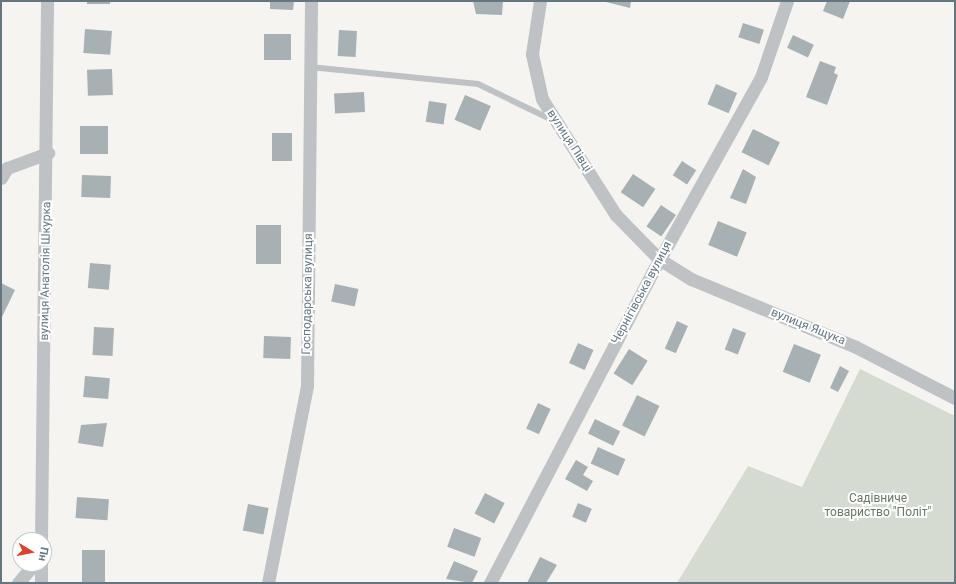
<!DOCTYPE html>
<meta charset="utf-8">
<style>
body{margin:0}
#map{position:relative;width:956px;height:584px;overflow:hidden;background:#f5f4f1;font-family:Roboto,sans-serif}
div>[style]{position:absolute}
[style*='--x']{left:calc(var(--x)*1px);top:calc(var(--y)*1px);width:calc(var(--w)*1px);rotate:calc(var(--a)*1deg)}
.green>*{inset:0;background:#d6dbd2}
.building>*{inset:0;background:#a7b0b3;transform-origin:0 0}
.lane>*{height:6px;margin:-3px;padding:0 3px;transform-origin:3px;border-radius:3px;background:#bec2c5}
.street>*{height:13px;margin:-6.5px;padding:0 6.5px;transform-origin:6.5px;border-radius:6.5px;background:#bec2c5}
span{translate:-50% -50%;white-space:nowrap;text-align:center;line-height:1.15;-webkit-text-stroke:4px #fff;paint-order:stroke}
.street-label{font-size:12px;color:#647781}
.park-label{font-size:12px;color:#697963}
.frame{position:absolute;inset:0;border:2px solid #647781;pointer-events:none}
.north{position:absolute;left:12px;top:532px;width:40px;height:40px;box-sizing:border-box;background:#fff;border:1px solid #c1c9cd;border-radius:50%;rotate:100deg;font-size:11px;font-weight:700;line-height:16px;text-align:center;color:#647781}
.north::after{content:'';display:block;margin:auto;width:14px;height:18px;background:#df4226;clip-path:polygon(50% 0,100% 100%,50% 72%,0 100%)}
</style>
<div id="map">
<div class="green">
<i style="clip-path:polygon(860px 369px,955px 416px,955px 583px,677px 583px,748px 466px,802px 487px)"></i>
</div>
<div class="building">
<i style="left:87px;top:1px;width:23px;height:3px"></i>
<i style="clip-path:polygon(270px 1px,294px 1px,293px 10px,270px 9px)"></i>
<i style="clip-path:polygon(473px 1px,503px 1px,502px 15px,476px 14px)"></i>
<i style="clip-path:polygon(602px 1px,631px 1px,630px 8px)"></i>
<i style="clip-path:polygon(827px 1px,850px 1px,843px 19px,823px 11px)"></i>
<i style="left:743px;top:23px;width:22px;height:15px;rotate:18deg"></i>
<i style="left:85px;top:29px;width:27px;height:24px;rotate:4deg"></i>
<i style="left:339px;top:30px;width:18px;height:26px;rotate:3deg"></i>
<i style="left:264px;top:34px;width:27px;height:26px"></i>
<i style="left:793px;top:35px;width:23px;height:14px;rotate:25deg"></i>
<i style="clip-path:polygon(820px 61px,836px 67px,834px 73px,838px 75px,827px 105px,806px 97px)"></i>
<i style="left:112px;top:69px;width:26px;height:25px;rotate:88deg"></i>
<i style="left:716px;top:84px;width:23px;height:22px;rotate:23deg"></i>
<i style="left:364px;top:92px;width:20px;height:30px;rotate:87deg"></i>
<i style="left:465px;top:95px;width:28px;height:27px;rotate:23deg"></i>
<i style="left:429px;top:101px;width:18px;height:21px;rotate:9deg"></i>
<i style="left:80px;top:126px;width:28px;height:28px"></i>
<i style="left:753px;top:129px;width:30px;height:26px;rotate:26deg"></i>
<i style="left:272px;top:133px;width:20px;height:28px"></i>
<i style="left:682px;top:161px;width:17px;height:17px;rotate:33deg"></i>
<i style="clip-path:polygon(743px 169px,756px 177px,746px 204px,730px 198px)"></i>
<i style="left:633px;top:174px;width:27px;height:22px;rotate:34deg"></i>
<i style="left:82px;top:175px;width:29px;height:22px;rotate:2deg"></i>
<i style="left:661px;top:205px;width:18px;height:26px;rotate:34deg"></i>
<i style="left:718px;top:221px;width:31px;height:26px;rotate:22deg"></i>
<i style="left:281px;top:225px;width:39px;height:25px;rotate:90deg"></i>
<i style="left:90px;top:263px;width:21px;height:25px;rotate:5deg"></i>
<i style="clip-path:polygon(1px 283px,15px 290px,1px 319px)"></i>
<i style="left:335px;top:284px;width:24px;height:18px;rotate:12deg"></i>
<i style="left:677px;top:321px;width:12px;height:30px;rotate:24deg"></i>
<i style="left:94px;top:327px;width:20px;height:28px;rotate:3deg"></i>
<i style="left:733px;top:328px;width:14px;height:23px;rotate:21deg"></i>
<i style="left:264px;top:336px;width:27px;height:22px;rotate:2deg"></i>
<i style="left:578px;top:343px;width:17px;height:22px;rotate:24deg"></i>
<i style="left:794px;top:344px;width:29px;height:30px;rotate:22deg"></i>
<i style="left:629px;top:349px;width:22px;height:29px;rotate:32deg"></i>
<i style="clip-path:polygon(840px 366px,849px 371px,838px 392px,830px 388px)"></i>
<i style="left:85px;top:376px;width:25px;height:21px;rotate:5deg"></i>
<i style="left:637px;top:395px;width:25px;height:34px;rotate:26deg"></i>
<i style="left:538px;top:403px;width:14px;height:28px;rotate:25deg"></i>
<i style="left:595px;top:419px;width:28px;height:16px;rotate:26deg"></i>
<i style="clip-path:polygon(107px 423px,103px 447px,78px 443px,81px 425px)"></i>
<i style="left:598px;top:447px;width:30px;height:18px;rotate:24deg"></i>
<i style="clip-path:polygon(576px 460px,588px 467px,583px 475px,593px 481px,587px 491px,565px 479px)"></i>
<i style="left:485px;top:493px;width:22px;height:23px;rotate:27deg"></i>
<i style="left:77px;top:497px;width:32px;height:21px;rotate:4deg"></i>
<i style="left:578px;top:503px;width:15px;height:15px;rotate:23deg"></i>
<i style="left:248px;top:504px;width:21px;height:27px;rotate:11deg"></i>
<i style="left:454px;top:528px;width:29px;height:20px;rotate:20deg"></i>
<i style="left:82px;top:550px;width:23px;height:33px"></i>
<i style="clip-path:polygon(540px 557px,557px 565px,546px 583px,527px 583px)"></i>
<i style="clip-path:polygon(454px 561px,478px 571px,472px 583px,446px 579px)"></i>
</div>
<div class="lane">
<i style="--x:310;--y:67;--w:169;--a:5.8"></i>
<i style="--x:478;--y:84;--w:82;--a:25.9"></i>
</div>
<div class="street">
<i style="--x:540;--y:1;--w:54;--a:98.6"></i>
<i style="--x:532;--y:54;--w:46;--a:77.5"></i>
<i style="--x:542;--y:99;--w:138;--a:57.5"></i>
<i style="--x:616;--y:215;--w:62;--a:45.7"></i>
<i style="--x:659;--y:259;--w:38;--a:32"></i>
<i style="--x:691;--y:279;--w:178;--a:22.4"></i>
<i style="--x:856;--y:347;--w:111;--a:27.3"></i>
<i style="--x:1;--y:178;--w:12;--a:-59"></i>
<i style="--x:7;--y:168;--w:44;--a:-20.1"></i>
<i style="--x:41;--y:540;--w:539;--a:-89.36"></i>
<i style="--x:18;--y:583;--w:25;--a:-50"></i>
<i style="--x:41;--y:583;--w:19;--a:-90"></i>
<i style="--x:268;--y:583;--w:201;--a:-78.8"></i>
<i style="--x:307;--y:386;--w:385;--a:-89.4"></i>
<i style="--x:490;--y:583;--w:350;--a:-62.4"></i>
<i style="--x:652;--y:273;--w:224;--a:-60.9"></i>
<i style="--x:761;--y:77;--w:80;--a:-71.1"></i>
</div>
<div class="street-label">
<span style="left:569px;top:141px;rotate:57deg">вулиця Півці</span>
<span style="left:46px;top:271px;rotate:-89deg">вулиця Анатолія Шкурка</span>
<span style="left:642px;top:293px;rotate:-62deg">Чернігівська вулиця</span>
<span style="left:308px;top:294px;rotate:-89deg">Господарська вулиця</span>
<span style="left:808px;top:327px;rotate:22deg">вулиця Ящука</span>
</div>
<div class="park-label">
<span style="left:878px;top:506px">Садівниче<br>товариство "Політ"</span>
</div>
<div class="frame"></div>
<div class="north">Пн</div>
</div>
